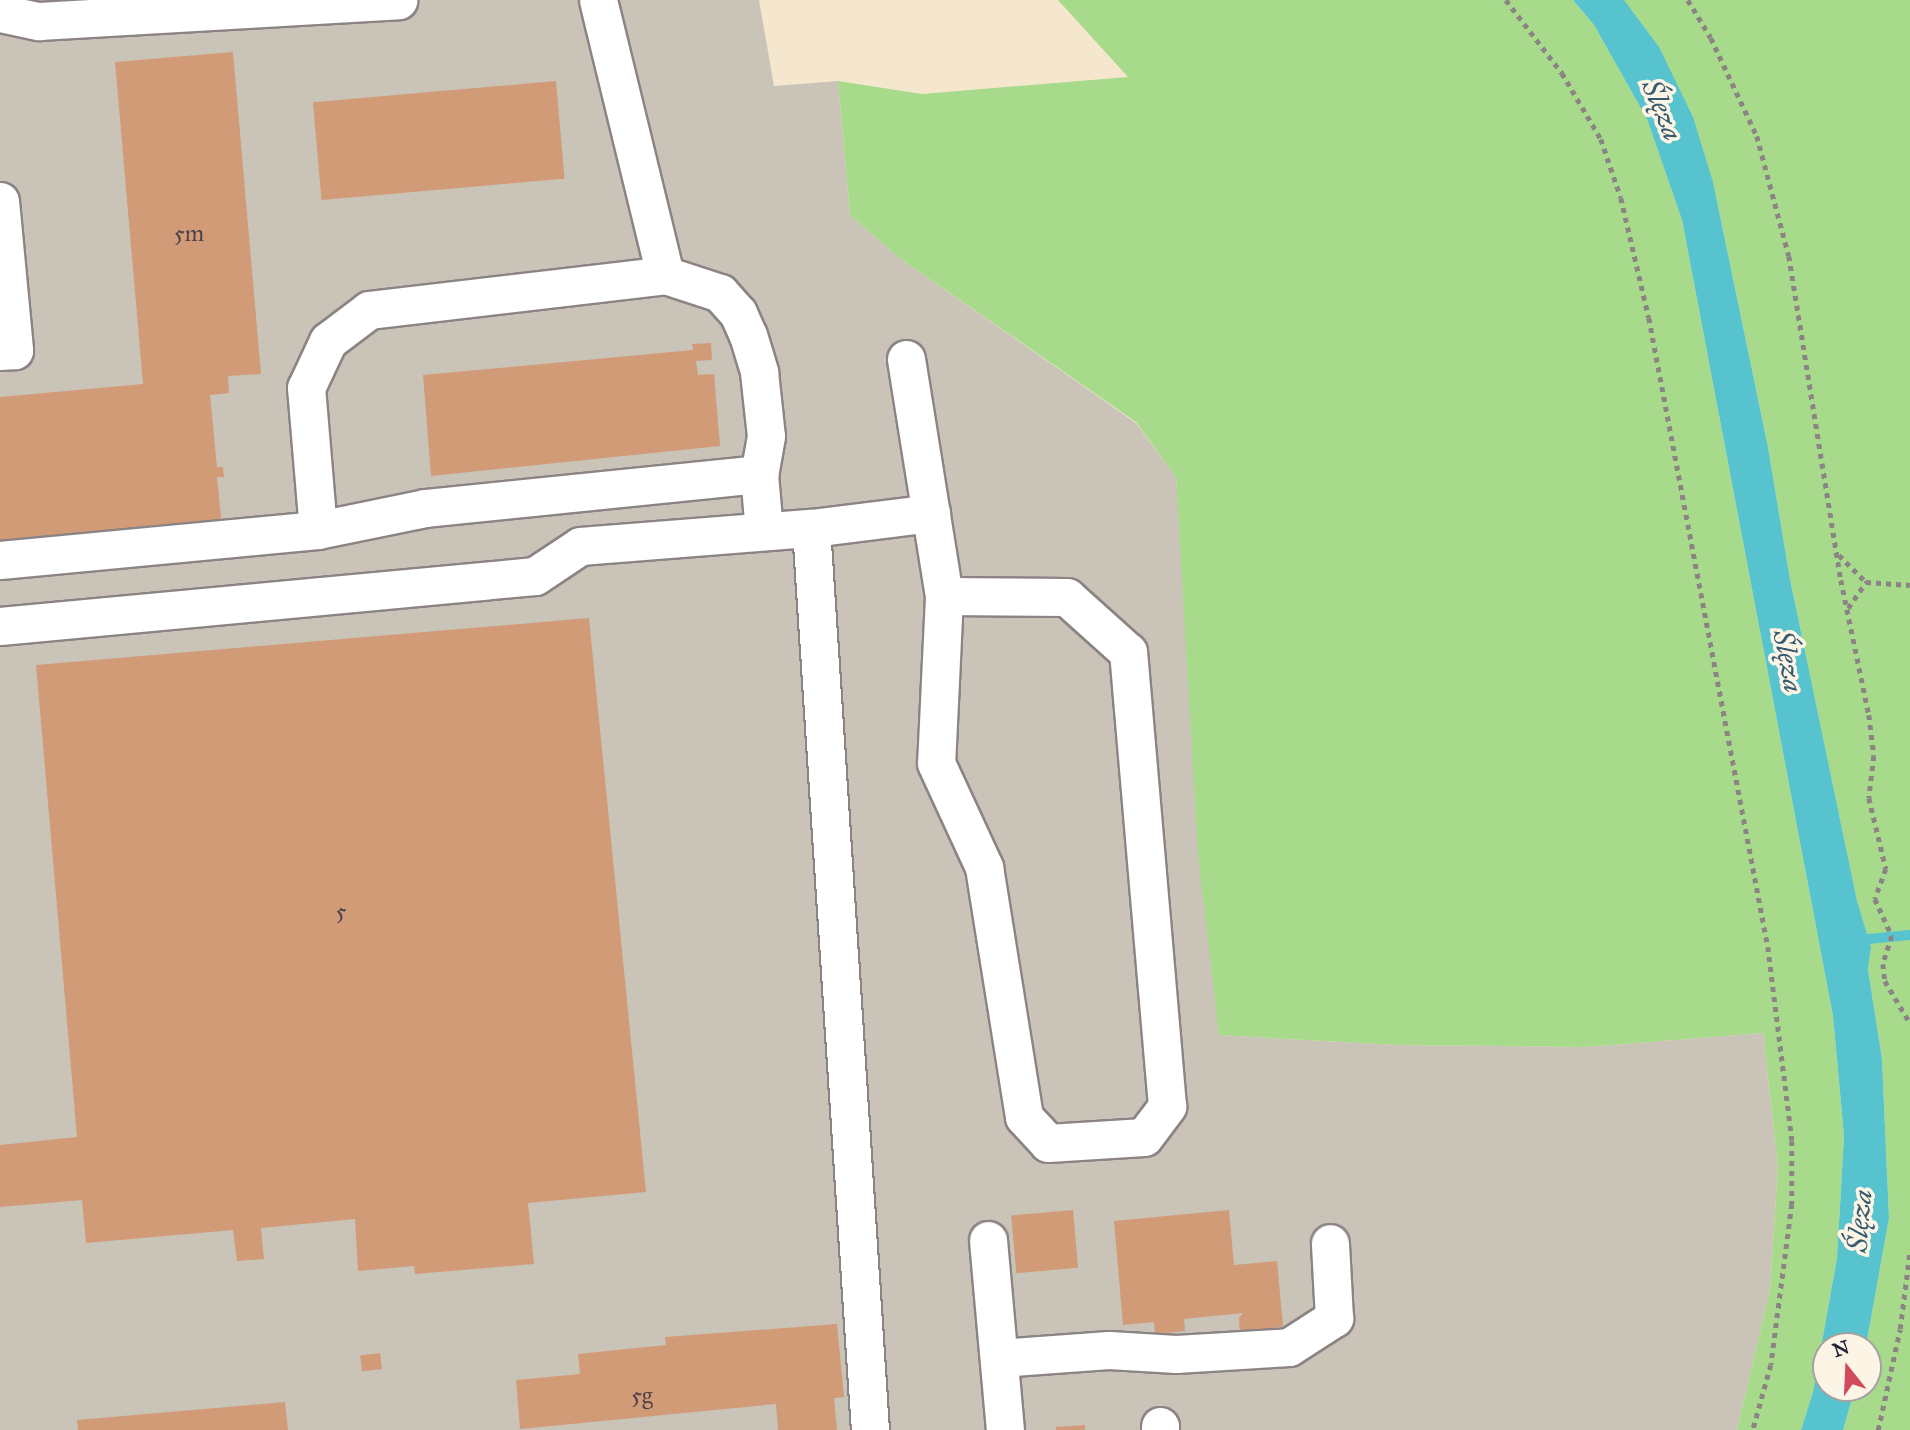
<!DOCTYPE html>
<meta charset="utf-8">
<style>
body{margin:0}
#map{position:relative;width:1910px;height:1430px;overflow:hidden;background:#f5e7ce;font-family:"IM FELL Great Primer",serif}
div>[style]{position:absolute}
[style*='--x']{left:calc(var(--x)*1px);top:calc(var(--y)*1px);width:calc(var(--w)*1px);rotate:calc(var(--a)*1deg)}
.industrial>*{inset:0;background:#cac3b8}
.green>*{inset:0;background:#a7db8b}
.water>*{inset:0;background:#57c3cf}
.stream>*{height:10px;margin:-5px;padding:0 5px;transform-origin:5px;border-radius:5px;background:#57c3cf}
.building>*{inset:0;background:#d19b77;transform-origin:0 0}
.path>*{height:4.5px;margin-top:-2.25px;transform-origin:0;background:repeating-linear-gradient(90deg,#8c8484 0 5px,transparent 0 10px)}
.roads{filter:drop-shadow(2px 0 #8c8484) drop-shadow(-2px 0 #8c8484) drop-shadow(0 2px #8c8484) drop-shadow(0 -2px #8c8484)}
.minor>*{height:37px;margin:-18.5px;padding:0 18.5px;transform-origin:18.5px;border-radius:18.5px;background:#fff}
span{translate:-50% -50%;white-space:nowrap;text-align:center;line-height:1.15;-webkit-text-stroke:7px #fcf5e5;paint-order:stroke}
.number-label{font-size:23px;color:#4e404a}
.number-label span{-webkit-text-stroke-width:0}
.water-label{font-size:28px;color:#355a6f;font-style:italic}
.north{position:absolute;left:1812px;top:1332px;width:70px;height:70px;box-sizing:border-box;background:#fcf5e5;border:2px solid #a5a1a1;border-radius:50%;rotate:342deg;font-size:19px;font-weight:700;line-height:28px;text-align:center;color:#22223b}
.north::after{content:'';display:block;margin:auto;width:24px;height:32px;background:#d1495b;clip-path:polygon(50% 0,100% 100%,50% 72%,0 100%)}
</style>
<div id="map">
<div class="industrial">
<i style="clip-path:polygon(0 0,759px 0,774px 86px,838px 81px,850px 215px,898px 257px,1136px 423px,1176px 477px,1219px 1035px,1395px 1045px,1586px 1047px,1763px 1033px,1778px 1166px,1770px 1289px,1737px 1430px,0 1430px)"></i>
</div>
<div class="green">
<i style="clip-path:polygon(1058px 0,1573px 0,1594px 25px,1647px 119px,1682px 220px,1833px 1016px,1844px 1136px,1837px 1258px,1813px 1392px,1801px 1430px,1737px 1430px,1770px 1289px,1778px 1166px,1763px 1033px,1586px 1047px,1395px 1045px,1219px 1035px,1198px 855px,1176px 477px,1136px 422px,898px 257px,850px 215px,838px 81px,922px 94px,1128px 77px)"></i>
<i style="clip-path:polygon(1624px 0,1910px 0,1910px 1430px,1843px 1430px,1855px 1388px,1868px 1388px,1866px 1346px,1889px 1218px,1882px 1059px,1868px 969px,1871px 947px,1857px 902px,1790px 579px,1768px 447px,1713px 182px)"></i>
</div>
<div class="water">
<i style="clip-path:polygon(1573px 0,1624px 0,1659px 47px,1693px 117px,1713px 182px,1768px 447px,1790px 579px,1857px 901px,1871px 947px,1868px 969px,1882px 1059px,1889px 1218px,1866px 1346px,1826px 1346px,1826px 1388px,1855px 1388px,1843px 1430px,1801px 1430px,1813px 1392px,1837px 1258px,1844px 1136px,1833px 1016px,1682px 220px,1647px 119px,1594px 25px)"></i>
</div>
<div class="stream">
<i style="--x:1858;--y:940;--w:52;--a:-5.5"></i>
</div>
<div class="building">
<i style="clip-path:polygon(233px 52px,261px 374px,228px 376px,229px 393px,210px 395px,217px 467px,223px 467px,224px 477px,217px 477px,222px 527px,0 547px,0 397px,143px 384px,115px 62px)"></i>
<i style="left:556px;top:81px;width:98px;height:244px;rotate:85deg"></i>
<i style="clip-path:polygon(711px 343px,712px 360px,696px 361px,698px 375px,714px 374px,720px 446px,431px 476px,423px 375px,693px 350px,692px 344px)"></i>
<i style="clip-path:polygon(589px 618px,646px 1192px,528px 1203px,534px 1264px,415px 1274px,414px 1266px,358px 1271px,355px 1219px,261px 1228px,264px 1259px,237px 1261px,233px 1230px,86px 1243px,82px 1200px,0 1207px,0 1145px,77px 1137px,36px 665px)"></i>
<i style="left:1073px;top:1210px;width:58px;height:62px;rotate:85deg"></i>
<i style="clip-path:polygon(1229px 1210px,1234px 1265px,1277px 1261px,1283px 1326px,1240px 1335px,1239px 1318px,1243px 1313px,1184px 1319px,1185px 1331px,1155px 1334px,1154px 1322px,1123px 1325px,1114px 1221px)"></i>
<i style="clip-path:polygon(837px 1324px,844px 1397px,834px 1398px,837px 1430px,778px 1430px,776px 1404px,520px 1429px,516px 1380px,580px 1374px,578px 1354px,666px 1345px,665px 1337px)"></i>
<i style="left:380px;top:1353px;width:16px;height:20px;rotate:83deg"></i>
<i style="clip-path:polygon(285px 1402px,288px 1430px,78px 1430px,77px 1420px)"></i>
<i style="clip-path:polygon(1085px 1425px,1085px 1430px,1056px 1430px,1056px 1427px)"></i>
</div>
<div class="path">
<i style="--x:1506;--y:0;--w:92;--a:52.5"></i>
<i style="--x:1562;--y:73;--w:77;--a:59.4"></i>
<i style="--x:1601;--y:139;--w:62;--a:71.3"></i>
<i style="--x:1621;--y:198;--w:123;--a:76.9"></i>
<i style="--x:1649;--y:318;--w:640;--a:79.29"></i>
<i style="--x:1768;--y:947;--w:195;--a:82.9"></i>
<i style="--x:1792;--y:1141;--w:63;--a:90"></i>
<i style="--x:1792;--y:1204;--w:162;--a:97.4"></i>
<i style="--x:1771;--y:1365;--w:67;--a:105.5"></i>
<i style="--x:1688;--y:0;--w:44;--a:58.8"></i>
<i style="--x:1711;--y:38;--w:108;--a:64.9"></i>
<i style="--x:1757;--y:136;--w:124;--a:75.1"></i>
<i style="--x:1789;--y:256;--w:328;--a:80.9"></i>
<i style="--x:1841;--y:580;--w:138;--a:78.3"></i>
<i style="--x:1869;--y:715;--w:41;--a:83"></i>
<i style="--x:1874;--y:756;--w:42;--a:96.8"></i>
<i style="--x:1869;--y:798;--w:73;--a:76.5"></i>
<i style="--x:1886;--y:869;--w:32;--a:110"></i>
<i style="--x:1875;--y:899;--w:41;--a:65.3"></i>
<i style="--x:1892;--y:936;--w:29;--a:108"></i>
<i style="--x:1883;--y:964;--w:17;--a:83"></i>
<i style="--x:1885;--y:981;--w:49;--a:59.2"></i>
<i style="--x:1839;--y:555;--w:38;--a:45"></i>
<i style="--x:1866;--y:582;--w:44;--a:3.9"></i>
<i style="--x:1848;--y:608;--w:32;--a:-55"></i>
<i style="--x:1878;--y:1430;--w:103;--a:-77.7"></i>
<i style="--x:1900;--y:1329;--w:80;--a:-82.8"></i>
</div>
<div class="roads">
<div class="minor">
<i style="--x:598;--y:0;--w:283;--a:76.3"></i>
<i style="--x:665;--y:275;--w:58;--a:18.1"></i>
<i style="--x:720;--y:293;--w:27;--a:48"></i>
<i style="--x:738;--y:313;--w:24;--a:66"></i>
<i style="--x:748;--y:335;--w:39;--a:73"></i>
<i style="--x:759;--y:372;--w:64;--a:83.8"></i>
<i style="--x:766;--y:436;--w:39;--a:100"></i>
<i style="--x:759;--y:474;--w:57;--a:85"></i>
<i style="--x:0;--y:13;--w:40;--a:12"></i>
<i style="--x:39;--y:21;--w:360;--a:-3.3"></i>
<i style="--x:0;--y:201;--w:150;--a:84.6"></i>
<i style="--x:14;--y:350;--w:14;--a:176"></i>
<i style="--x:906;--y:359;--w:240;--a:80.9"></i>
<i style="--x:944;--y:596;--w:167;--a:92.7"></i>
<i style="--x:936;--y:763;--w:115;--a:65.2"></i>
<i style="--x:984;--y:867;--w:253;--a:80.9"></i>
<i style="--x:1024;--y:1117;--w:35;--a:47"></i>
<i style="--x:1048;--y:1143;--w:96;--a:-3.6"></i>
<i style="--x:1144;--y:1137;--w:39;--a:-53"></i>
<i style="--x:1167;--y:1106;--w:456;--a:-94.9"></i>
<i style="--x:1128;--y:652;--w:82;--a:-138"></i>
<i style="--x:1067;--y:597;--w:123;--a:-179.5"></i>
<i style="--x:811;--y:528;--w:121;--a:-7.1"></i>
<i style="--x:318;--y:530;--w:143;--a:-94.8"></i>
<i style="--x:306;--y:388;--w:52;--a:-64.9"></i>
<i style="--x:328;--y:341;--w:51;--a:-37.1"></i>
<i style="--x:369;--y:310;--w:298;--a:-6.7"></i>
<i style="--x:0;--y:560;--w:319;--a:-5.4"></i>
<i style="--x:318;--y:530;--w:109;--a:-11.6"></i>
<i style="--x:425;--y:508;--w:336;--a:-5.8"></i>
<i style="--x:0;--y:626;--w:537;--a:-5.34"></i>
<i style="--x:535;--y:576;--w:54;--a:-33.7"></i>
<i style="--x:580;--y:546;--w:232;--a:-4.5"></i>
<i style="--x:811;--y:528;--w:904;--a:86.26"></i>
<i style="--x:988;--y:1240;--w:191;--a:84.9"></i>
<i style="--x:999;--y:1358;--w:110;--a:-4.2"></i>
<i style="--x:1109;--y:1350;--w:67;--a:3.4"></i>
<i style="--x:1176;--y:1354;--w:113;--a:-3.5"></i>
<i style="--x:1289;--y:1347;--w:54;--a:-32.8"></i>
<i style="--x:1334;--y:1318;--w:75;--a:-93.1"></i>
<i style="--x:1160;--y:1426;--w:4;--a:90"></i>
</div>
</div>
<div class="number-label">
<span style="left:189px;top:233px">5m</span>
<span style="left:341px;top:911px">5</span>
<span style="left:642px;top:1395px">5g</span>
</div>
<div class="water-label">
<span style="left:1662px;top:110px;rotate:67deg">Ślęza</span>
<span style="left:1788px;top:661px;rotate:79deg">Ślęza</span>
<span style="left:1860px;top:1221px;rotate:-85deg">Ślęza</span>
</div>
<div class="north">N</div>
</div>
